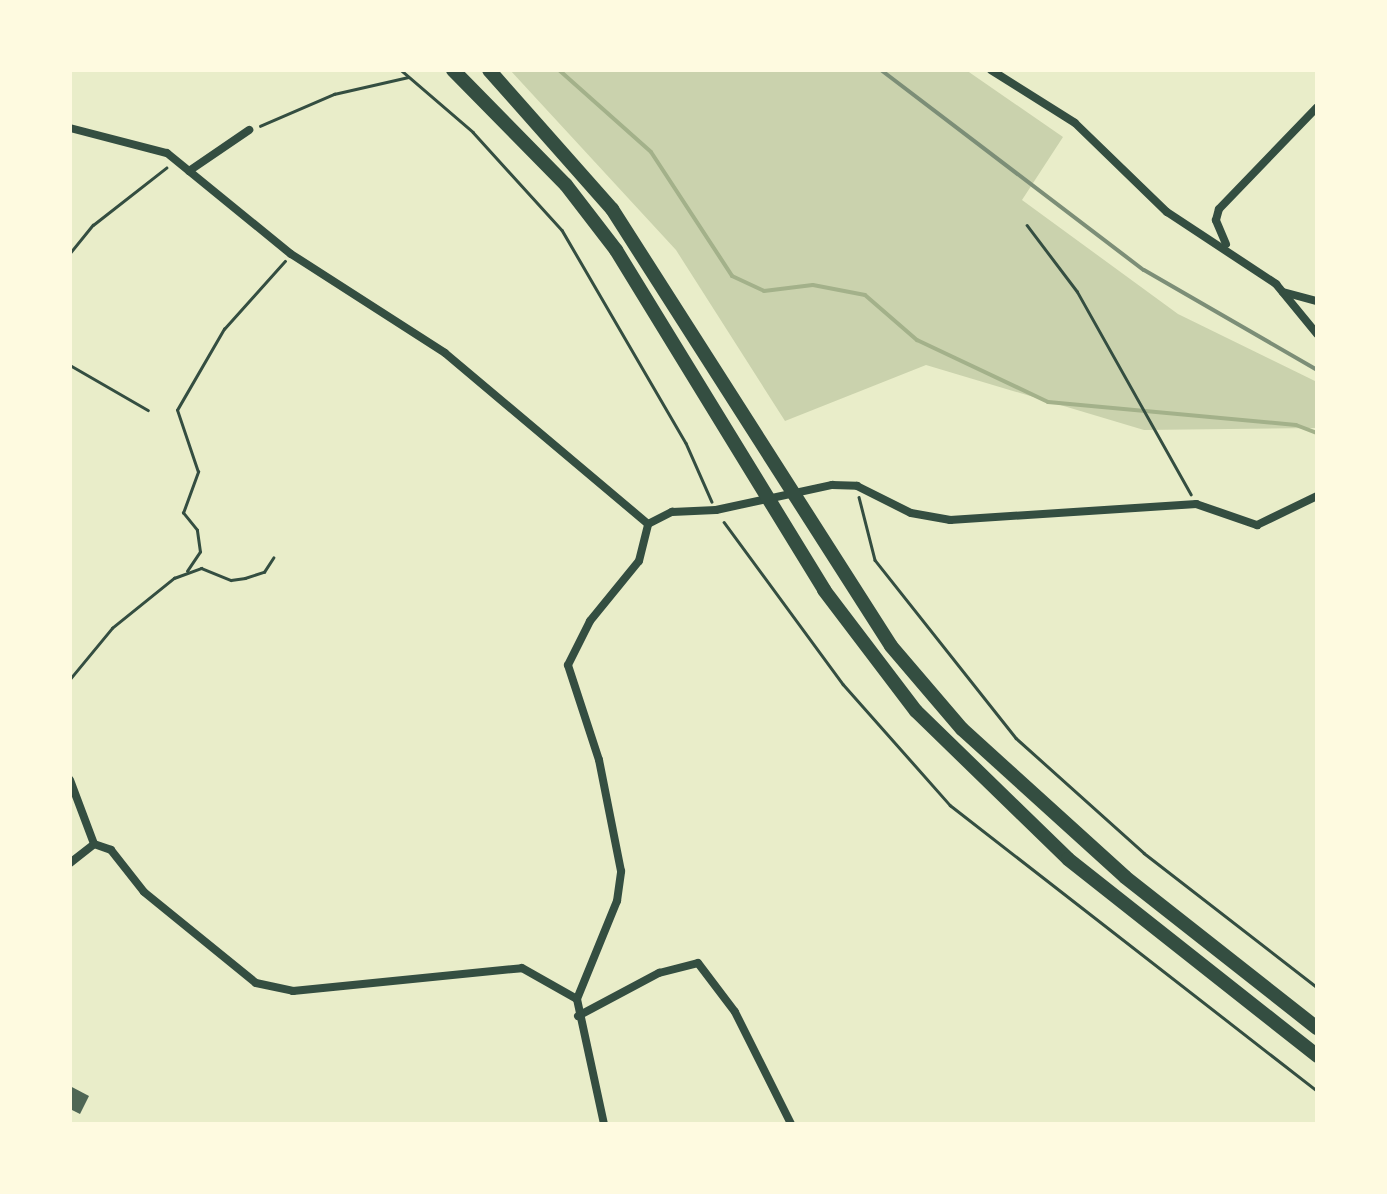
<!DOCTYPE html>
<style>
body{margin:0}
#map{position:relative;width:1387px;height:1194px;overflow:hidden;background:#e9edc9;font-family:"Titillium Web",sans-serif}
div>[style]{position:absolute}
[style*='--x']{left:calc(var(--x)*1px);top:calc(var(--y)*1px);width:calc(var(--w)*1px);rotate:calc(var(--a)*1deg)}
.green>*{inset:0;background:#cad2ad}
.stream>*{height:4px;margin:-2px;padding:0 2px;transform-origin:2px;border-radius:2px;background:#a3b18a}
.building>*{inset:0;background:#4f6655}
.path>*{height:2.5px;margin:-1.25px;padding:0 1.25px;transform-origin:1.25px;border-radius:1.25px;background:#344e41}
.minor>*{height:8px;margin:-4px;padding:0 4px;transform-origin:4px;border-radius:4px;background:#344e41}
.motorway>*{height:14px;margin:-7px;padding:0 7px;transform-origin:7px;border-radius:7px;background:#344e41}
.rail>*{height:4px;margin:-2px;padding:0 2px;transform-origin:2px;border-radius:2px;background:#7c8e77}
span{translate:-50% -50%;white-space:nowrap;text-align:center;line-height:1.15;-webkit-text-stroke:9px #fefae0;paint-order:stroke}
.frame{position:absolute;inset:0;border:72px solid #fefae0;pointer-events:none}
</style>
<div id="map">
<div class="green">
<i style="clip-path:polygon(510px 70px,966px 70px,1063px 137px,1022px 200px,1178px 314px,1317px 382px,1317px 428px,1144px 430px,926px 365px,785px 421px,676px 250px)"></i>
</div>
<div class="stream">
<i style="--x:559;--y:70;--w:123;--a:41.7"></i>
<i style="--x:651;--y:152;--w:148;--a:56.8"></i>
<i style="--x:732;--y:276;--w:35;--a:25"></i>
<i style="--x:764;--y:291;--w:49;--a:-7"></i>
<i style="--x:813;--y:285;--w:53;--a:10.9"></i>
<i style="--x:865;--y:295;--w:69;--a:40.9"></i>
<i style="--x:917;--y:340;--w:145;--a:25.3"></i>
<i style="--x:1048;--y:402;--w:249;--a:5.3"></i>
<i style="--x:1296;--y:425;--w:22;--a:21"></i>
</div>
<div class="building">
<i style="clip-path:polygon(70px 1086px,89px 1096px,80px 1114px,70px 1109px)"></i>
</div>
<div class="path">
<i style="--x:401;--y:70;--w:95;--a:40.7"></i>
<i style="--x:473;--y:132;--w:132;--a:47.8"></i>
<i style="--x:562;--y:230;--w:246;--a:59.8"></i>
<i style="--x:686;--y:443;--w:64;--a:66.2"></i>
<i style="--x:260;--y:126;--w:81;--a:-23.4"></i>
<i style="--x:334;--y:94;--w:76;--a:-12.9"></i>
<i style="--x:1027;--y:225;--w:83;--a:52.9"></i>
<i style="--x:1077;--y:291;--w:233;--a:60.7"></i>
<i style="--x:70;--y:253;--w:36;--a:-51"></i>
<i style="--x:93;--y:225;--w:93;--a:-38"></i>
<i style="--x:70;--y:365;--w:90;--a:30"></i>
<i style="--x:859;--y:497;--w:65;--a:75.7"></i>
<i style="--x:875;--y:560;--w:227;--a:51.6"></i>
<i style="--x:1016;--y:738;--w:172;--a:41.9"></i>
<i style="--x:1144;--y:853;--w:219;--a:37.8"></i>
<i style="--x:724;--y:522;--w:201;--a:53.7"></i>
<i style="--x:843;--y:684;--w:162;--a:48.5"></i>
<i style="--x:950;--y:805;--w:465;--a:37.9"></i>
<i style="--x:187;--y:571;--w:23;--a:-56"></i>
<i style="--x:200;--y:552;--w:22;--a:-98"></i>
<i style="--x:197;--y:530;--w:22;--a:-129"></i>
<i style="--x:183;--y:513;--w:44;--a:-69.9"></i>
<i style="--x:198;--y:472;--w:65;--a:-108.7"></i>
<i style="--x:177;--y:410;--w:94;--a:-59.9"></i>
<i style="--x:224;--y:329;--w:91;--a:-48.1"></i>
<i style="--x:70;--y:679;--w:66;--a:-50.5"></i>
<i style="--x:112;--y:628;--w:80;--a:-38.9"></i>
<i style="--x:174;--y:578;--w:29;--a:-20"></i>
<i style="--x:201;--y:568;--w:32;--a:22"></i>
<i style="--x:231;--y:580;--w:14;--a:-8"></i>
<i style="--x:245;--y:578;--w:20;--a:-18"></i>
<i style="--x:264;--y:572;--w:17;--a:-57"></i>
<i style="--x:1160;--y:1124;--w:3;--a:-18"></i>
</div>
<div class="minor">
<i style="--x:991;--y:70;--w:99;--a:32.2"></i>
<i style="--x:1075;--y:123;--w:128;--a:44.1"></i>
<i style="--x:1167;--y:212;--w:131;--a:33.4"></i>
<i style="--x:1276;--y:284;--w:65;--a:50.6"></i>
<i style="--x:70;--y:128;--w:100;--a:14.5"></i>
<i style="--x:167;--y:153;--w:160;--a:39.2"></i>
<i style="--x:291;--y:254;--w:183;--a:32.7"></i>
<i style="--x:445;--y:353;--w:265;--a:40.1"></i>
<i style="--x:189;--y:171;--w:73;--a:-34.3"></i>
<i style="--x:1226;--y:244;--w:26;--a:-113"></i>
<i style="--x:1216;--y:220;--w:11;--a:-75"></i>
<i style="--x:1219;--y:209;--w:141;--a:-46.1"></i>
<i style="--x:1283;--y:292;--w:35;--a:15"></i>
<i style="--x:70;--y:780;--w:68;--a:69.4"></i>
<i style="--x:94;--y:844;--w:18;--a:19"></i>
<i style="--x:111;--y:850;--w:53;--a:51.8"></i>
<i style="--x:144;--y:892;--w:144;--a:39.1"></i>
<i style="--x:256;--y:983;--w:38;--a:12"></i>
<i style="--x:293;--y:991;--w:230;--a:-5.7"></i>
<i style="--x:522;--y:968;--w:63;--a:29.4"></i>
<i style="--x:70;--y:863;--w:31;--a:-38"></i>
<i style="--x:578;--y:1016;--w:92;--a:-28"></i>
<i style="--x:659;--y:973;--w:40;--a:-14.4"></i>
<i style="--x:698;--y:963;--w:61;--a:52.9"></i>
<i style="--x:735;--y:1012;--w:125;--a:63.4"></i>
<i style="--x:604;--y:1124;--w:128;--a:-102.2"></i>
<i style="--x:577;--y:999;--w:106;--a:-67.8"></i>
<i style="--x:617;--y:901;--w:30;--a:-82"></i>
<i style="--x:621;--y:871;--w:113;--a:-101.2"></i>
<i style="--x:599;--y:760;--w:100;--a:-108.1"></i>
<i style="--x:568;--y:665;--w:49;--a:-63.4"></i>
<i style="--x:590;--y:621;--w:77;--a:-50.8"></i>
<i style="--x:639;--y:561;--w:38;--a:-76"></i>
<i style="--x:648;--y:524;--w:27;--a:-27"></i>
<i style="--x:672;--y:512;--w:44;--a:-2.6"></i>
<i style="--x:716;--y:510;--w:119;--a:-12.2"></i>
<i style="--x:832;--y:485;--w:25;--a:2"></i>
<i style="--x:857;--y:486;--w:60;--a:26.6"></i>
<i style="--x:911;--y:513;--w:40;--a:10"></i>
<i style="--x:950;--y:520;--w:247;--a:-3.7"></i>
<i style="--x:1196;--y:504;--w:65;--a:19"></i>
<i style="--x:1257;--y:525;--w:67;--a:-25.8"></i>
</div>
<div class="motorway">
<i style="--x:453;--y:70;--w:161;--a:45.5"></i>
<i style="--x:566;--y:185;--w:82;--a:52.4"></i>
<i style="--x:616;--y:250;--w:399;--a:58.5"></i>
<i style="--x:824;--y:590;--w:152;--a:52.8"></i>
<i style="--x:916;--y:711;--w:212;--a:44.2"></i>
<i style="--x:1068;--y:859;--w:318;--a:38.3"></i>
<i style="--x:489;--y:70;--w:186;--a:48.5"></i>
<i style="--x:612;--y:209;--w:518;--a:57.44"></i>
<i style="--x:891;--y:646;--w:109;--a:49.5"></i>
<i style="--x:962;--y:729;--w:220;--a:42.2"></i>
<i style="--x:1125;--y:877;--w:244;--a:38.2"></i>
</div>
<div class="rail">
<i style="--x:881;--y:70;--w:330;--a:37.3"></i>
<i style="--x:1144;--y:270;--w:200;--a:30"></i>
</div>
<div class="frame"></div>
</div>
